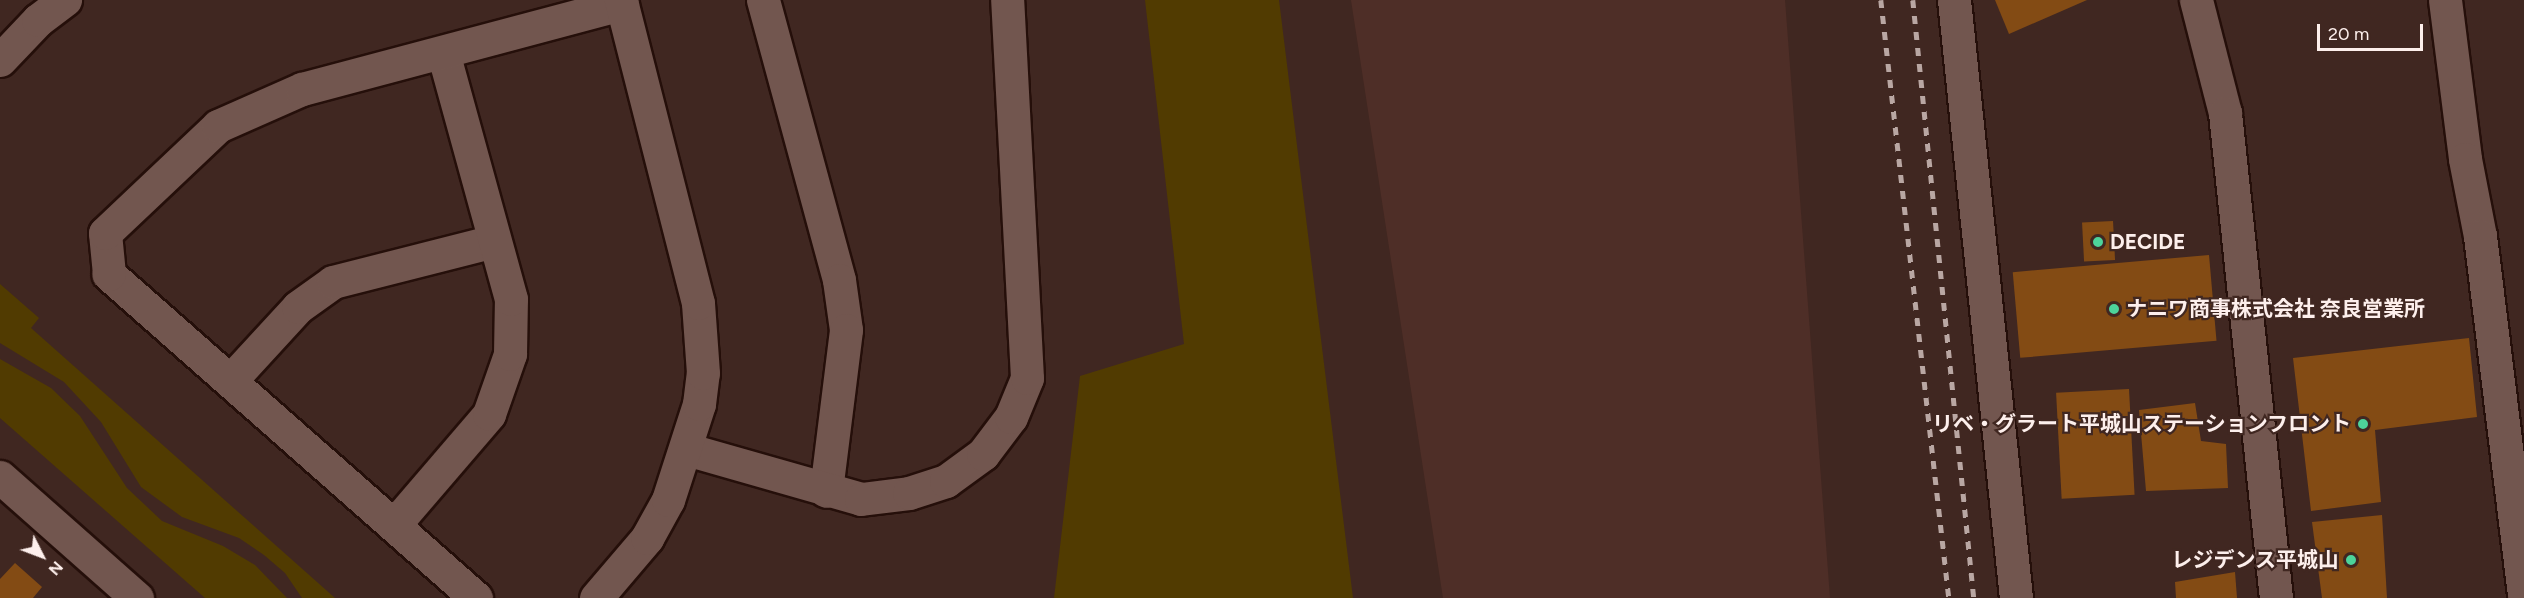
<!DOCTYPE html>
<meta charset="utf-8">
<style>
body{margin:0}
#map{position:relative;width:2524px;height:598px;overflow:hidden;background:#402721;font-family:Figtree,"Noto Sans JP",sans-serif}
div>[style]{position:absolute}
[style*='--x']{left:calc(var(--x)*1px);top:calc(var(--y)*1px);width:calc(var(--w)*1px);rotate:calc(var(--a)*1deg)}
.built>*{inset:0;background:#4e2e27}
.green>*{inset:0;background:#513b01}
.building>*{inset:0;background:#834b14;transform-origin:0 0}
.roads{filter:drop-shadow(2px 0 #250f0a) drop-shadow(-2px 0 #250f0a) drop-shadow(0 2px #250f0a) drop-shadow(0 -2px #250f0a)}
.minor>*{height:33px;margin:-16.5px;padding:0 16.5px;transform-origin:16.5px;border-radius:16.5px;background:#72564f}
.rail>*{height:4.5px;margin-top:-2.25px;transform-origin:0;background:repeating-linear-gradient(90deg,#b9a7a3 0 8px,transparent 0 16px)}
.dots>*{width:16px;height:16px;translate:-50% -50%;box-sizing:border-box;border:3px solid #402721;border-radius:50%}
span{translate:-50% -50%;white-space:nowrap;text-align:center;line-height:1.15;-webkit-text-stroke:4.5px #402721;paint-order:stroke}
.poi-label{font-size:21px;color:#fdefec;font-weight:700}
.left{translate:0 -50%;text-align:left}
.right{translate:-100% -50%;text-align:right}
.north{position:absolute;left:12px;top:526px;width:60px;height:60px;-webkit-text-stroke:4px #402721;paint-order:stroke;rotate:132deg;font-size:16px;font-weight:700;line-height:24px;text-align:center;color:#fdefec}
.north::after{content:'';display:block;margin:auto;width:21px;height:27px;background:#fdefec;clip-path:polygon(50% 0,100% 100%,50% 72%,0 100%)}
.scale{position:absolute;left:2317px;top:24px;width:106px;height:27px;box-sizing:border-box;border:3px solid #fdefec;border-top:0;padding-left:8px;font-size:18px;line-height:21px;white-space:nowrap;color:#fdefec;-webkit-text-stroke:4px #402721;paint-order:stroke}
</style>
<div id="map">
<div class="built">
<i style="clip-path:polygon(1351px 0,1785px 0,1830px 598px,1443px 598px)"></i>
</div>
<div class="green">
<i style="clip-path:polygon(1145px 0,1279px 0,1353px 598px,1054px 598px,1080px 376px,1184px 344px)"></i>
<i style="clip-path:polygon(0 284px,39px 318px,31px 328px,335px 598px,302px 598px,285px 573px,264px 555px,239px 538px,182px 517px,141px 487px,101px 422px,64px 382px,0 343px)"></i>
<i style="clip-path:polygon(0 359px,51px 388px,80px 416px,127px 488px,162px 521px,223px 546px,255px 565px,287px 598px,205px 598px,0 418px)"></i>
</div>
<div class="building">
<i style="clip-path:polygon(1995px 0,2087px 0,2009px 34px)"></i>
<i style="left:2113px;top:221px;width:39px;height:31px;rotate:87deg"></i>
<i style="left:2209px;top:255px;width:86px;height:197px;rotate:85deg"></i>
<i style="clip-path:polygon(2469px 338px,2477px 417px,2375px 430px,2381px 502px,2311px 511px,2293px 358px)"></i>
<i style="left:2129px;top:389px;width:106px;height:73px;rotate:87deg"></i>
<i style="clip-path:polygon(2195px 403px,2201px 441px,2226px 444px,2228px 488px,2146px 491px,2139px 410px)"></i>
<i style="clip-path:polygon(2382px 515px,2387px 598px,2322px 598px,2312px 522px)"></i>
<i style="clip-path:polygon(15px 563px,42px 587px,33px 598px,0 598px,0 579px)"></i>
<i style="clip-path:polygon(2235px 572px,2237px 598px,2176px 598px,2175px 582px)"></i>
</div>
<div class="roads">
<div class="minor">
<i style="--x:763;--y:0;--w:290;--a:74.8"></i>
<i style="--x:839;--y:280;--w:50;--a:82"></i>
<i style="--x:846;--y:330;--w:162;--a:97.1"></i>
<i style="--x:1954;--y:0;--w:601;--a:84.08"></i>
<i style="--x:2196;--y:0;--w:117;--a:75.6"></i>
<i style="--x:2225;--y:113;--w:488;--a:84"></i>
<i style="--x:2445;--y:0;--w:160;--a:82.8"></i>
<i style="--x:2465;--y:159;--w:78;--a:79"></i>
<i style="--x:2480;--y:236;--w:360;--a:83"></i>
<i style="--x:0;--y:60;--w:55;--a:-46.5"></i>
<i style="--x:38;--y:20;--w:34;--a:-37"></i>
<i style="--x:230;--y:381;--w:100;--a:-47.4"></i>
<i style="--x:298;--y:307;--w:43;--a:-35.5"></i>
<i style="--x:333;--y:282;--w:166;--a:-14.3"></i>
<i style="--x:686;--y:449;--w:182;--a:15.9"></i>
<i style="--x:861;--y:499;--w:48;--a:-7.1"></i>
<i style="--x:909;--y:493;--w:39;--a:-18"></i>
<i style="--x:946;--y:481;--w:46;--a:-36.1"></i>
<i style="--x:983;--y:454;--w:46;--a:-52.9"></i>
<i style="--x:1011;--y:417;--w:42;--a:-67.7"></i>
<i style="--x:1027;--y:378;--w:379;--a:-93"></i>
<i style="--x:0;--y:477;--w:183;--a:41.5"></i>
<i style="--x:394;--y:525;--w:146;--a:-49.4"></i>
<i style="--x:489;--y:414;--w:64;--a:-70.7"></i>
<i style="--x:510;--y:354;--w:55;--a:-89"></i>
<i style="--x:511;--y:299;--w:253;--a:-105.4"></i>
<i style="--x:476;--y:598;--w:490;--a:-138.6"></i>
<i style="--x:109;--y:274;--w:41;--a:-95.6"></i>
<i style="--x:105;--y:233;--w:156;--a:-43.4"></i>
<i style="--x:218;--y:126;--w:92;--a:-23.8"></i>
<i style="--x:302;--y:89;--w:331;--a:-14.9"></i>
<i style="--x:596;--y:598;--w:79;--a:-49.6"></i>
<i style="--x:647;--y:538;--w:43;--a:-61.1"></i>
<i style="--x:668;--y:500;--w:101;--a:-72.1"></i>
<i style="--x:699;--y:404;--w:31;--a:-83"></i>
<i style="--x:703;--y:373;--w:70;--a:-94.1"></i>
<i style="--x:698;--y:303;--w:313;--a:-104.3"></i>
</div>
</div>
<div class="rail">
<i style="--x:1881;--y:0;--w:602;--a:83.51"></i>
<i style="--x:1913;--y:0;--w:601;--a:84.18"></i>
</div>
<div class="dots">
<i style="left:2098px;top:242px;background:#4dd39a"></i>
<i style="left:2114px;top:309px;background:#4dd39a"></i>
<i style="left:2363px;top:424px;background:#4dd39a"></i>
<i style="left:2351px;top:560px;background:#4dd39a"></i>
</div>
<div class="poi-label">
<span class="left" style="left:2110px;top:242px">DECIDE</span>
<span class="left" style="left:2126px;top:309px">ナニワ商事株式会社 奈良営業所</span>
<span class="right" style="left:2351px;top:424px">リベ・グラート平城山ステーションフロント</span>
<span class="right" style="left:2339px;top:560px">レジデンス平城山</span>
</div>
<div class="north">N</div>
<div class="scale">20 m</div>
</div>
